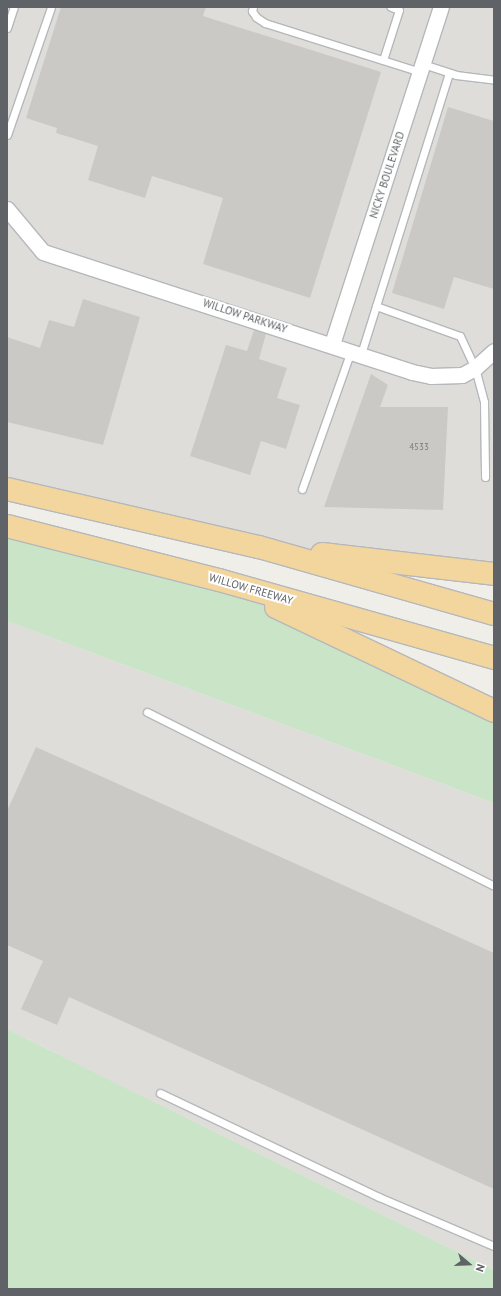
<!DOCTYPE html>
<style>
body{margin:0}
#map{position:relative;width:501px;height:1296px;overflow:hidden;background:#f0eee8;font-family:"PT Sans",sans-serif}
div>[style]{position:absolute}
[style*='--x']{left:calc(var(--x)*1px);top:calc(var(--y)*1px);width:calc(var(--w)*1px);rotate:calc(var(--a)*1deg)}
.industrial>*{inset:0;background:#dfddda}
.green>*{inset:0;background:#cae4c8}
.building>*{inset:0;background:#cbc9c5}
.roads{filter:drop-shadow(1px 0 #b5b8bb) drop-shadow(-1px 0 #b5b8bb) drop-shadow(0 1px #b5b8bb) drop-shadow(0 -1px #b5b8bb)}
.lane>*{height:7px;margin:-3.5px;padding:0 3.5px;transform-origin:3.5px;border-radius:3.5px;background:#fff}
.street>*{height:15px;margin:-7.5px;padding:0 7.5px;transform-origin:7.5px;border-radius:7.5px;background:#fff}
.highway>*{height:22px;margin:-11px;padding:0 11px;transform-origin:11px;border-radius:11px;background:#f2d69d}
span{translate:-50% -50%;white-space:nowrap;text-align:center;line-height:1.15;-webkit-text-stroke:4px #fff;paint-order:stroke}
.number-label{font-size:9px;color:#7a7c7e}
.number-label span{-webkit-text-stroke-width:0}
.street-label{font-size:11px;color:#5f6367}
.frame{position:absolute;inset:0;border:8px solid #5f6367;pointer-events:none}
.north{position:absolute;left:449px;top:1244px;width:40px;height:40px;-webkit-text-stroke:3px #fff;paint-order:stroke;rotate:109deg;font-size:11px;font-weight:700;line-height:16px;text-align:center;color:#5f6367}
.north::after{content:'';display:block;margin:auto;width:14px;height:18px;background:#5f6367;clip-path:polygon(50% 0,100% 100%,50% 72%,0 100%)}
</style>
<div id="map">
<div class="industrial">
<i style="clip-path:polygon(7px 7px,494px 7px,494px 574px,259px 547px,7px 489px)"></i>
<i style="clip-path:polygon(7px 621px,494px 803px,494px 1270px,7px 1029px)"></i>
</div>
<div class="green">
<i style="clip-path:polygon(7px 526px,219px 580px,494px 711px,494px 803px,7px 621px)"></i>
<i style="clip-path:polygon(7px 1029px,494px 1270px,494px 1289px,7px 1289px)"></i>
</div>
<div class="building">
<i style="clip-path:polygon(61px 7px,206px 7px,203px 16px,381px 72px,310px 298px,203px 264px,223px 198px,152px 176px,145px 198px,88px 180px,98px 146px,56px 133px,57px 128px,26px 118px)"></i>
<i style="clip-path:polygon(448px 107px,494px 121px,494px 289px,454px 277px,444px 309px,392px 293px)"></i>
<i style="clip-path:polygon(83px 299px,140px 317px,103px 445px,7px 422px,7px 337px,40px 348px,49px 320px,74px 327px)"></i>
<i style="clip-path:polygon(254px 330px,266px 334px,259px 359px,287px 368px,277px 398px,300px 405px,286px 449px,261px 441px,250px 475px,190px 456px,226px 345px,247px 351px)"></i>
<i style="clip-path:polygon(371px 374px,388px 385px,380px 407px,448px 407px,443px 510px,324px 507px)"></i>
<i style="clip-path:polygon(36px 747px,494px 953px,494px 1189px,69px 997px,57px 1025px,21px 1009px,43px 961px,7px 945px,7px 811px)"></i>
</div>
<div class="roads">
<div class="lane">
<i style="--x:253;--y:7;--w:4;--a:104"></i>
<i style="--x:252;--y:11;--w:7;--a:56"></i>
<i style="--x:256;--y:17;--w:11;--a:34"></i>
<i style="--x:265;--y:23;--w:163;--a:17.5"></i>
<i style="--x:7;--y:28;--w:22;--a:-72"></i>
<i style="--x:383;--y:60;--w:52;--a:-72.3"></i>
<i style="--x:399;--y:10;--w:9;--a:-159"></i>
<i style="--x:423;--y:64;--w:35;--a:18"></i>
<i style="--x:456;--y:75;--w:38;--a:7"></i>
<i style="--x:7;--y:135;--w:135;--a:-71"></i>
<i style="--x:376;--y:306;--w:244;--a:-72.6"></i>
<i style="--x:361;--y:354;--w:50;--a:-72.6"></i>
<i style="--x:376;--y:306;--w:89;--a:19.7"></i>
<i style="--x:460;--y:336;--w:35;--a:65"></i>
<i style="--x:475;--y:368;--w:35;--a:75"></i>
<i style="--x:484;--y:402;--w:75;--a:89.2"></i>
<i style="--x:302;--y:489;--w:146;--a:-70.5"></i>
<i style="--x:147;--y:712;--w:388;--a:26.6"></i>
<i style="--x:160;--y:1093;--w:242;--a:25.4"></i>
<i style="--x:379;--y:1197;--w:125;--a:23.1"></i>
</div>
<div class="street">
<i style="--x:7;--y:209;--w:56;--a:50.1"></i>
<i style="--x:43;--y:252;--w:388;--a:18"></i>
<i style="--x:412;--y:372;--w:19;--a:12"></i>
<i style="--x:431;--y:376;--w:31;--a:-2"></i>
<i style="--x:462;--y:375;--w:15;--a:-28"></i>
<i style="--x:475;--y:368;--w:25;--a:-42"></i>
<i style="--x:332;--y:344;--w:354;--a:-72.1"></i>
</div>
<div class="highway">
<i style="--x:7;--y:489;--w:259;--a:13"></i>
<i style="--x:259;--y:547;--w:244;--a:15.9"></i>
<i style="--x:7;--y:526;--w:219;--a:14.3"></i>
<i style="--x:219;--y:580;--w:286;--a:15.8"></i>
<i style="--x:322;--y:554;--w:173;--a:6.6"></i>
<i style="--x:276;--y:607;--w:242;--a:25.5"></i>
</div>
</div>
<div class="number-label">
<span style="left:419px;top:447px">4533</span>
</div>
<div class="street-label">
<span style="left:387px;top:175px;rotate:-72deg">NICKY BOULEVARD</span>
<span style="left:245px;top:316px;rotate:18deg">WILLOW PARKWAY</span>
<span style="left:251px;top:589px;rotate:16deg">WILLOW FREEWAY</span>
</div>
<div class="frame"></div>
<div class="north">N</div>
</div>
